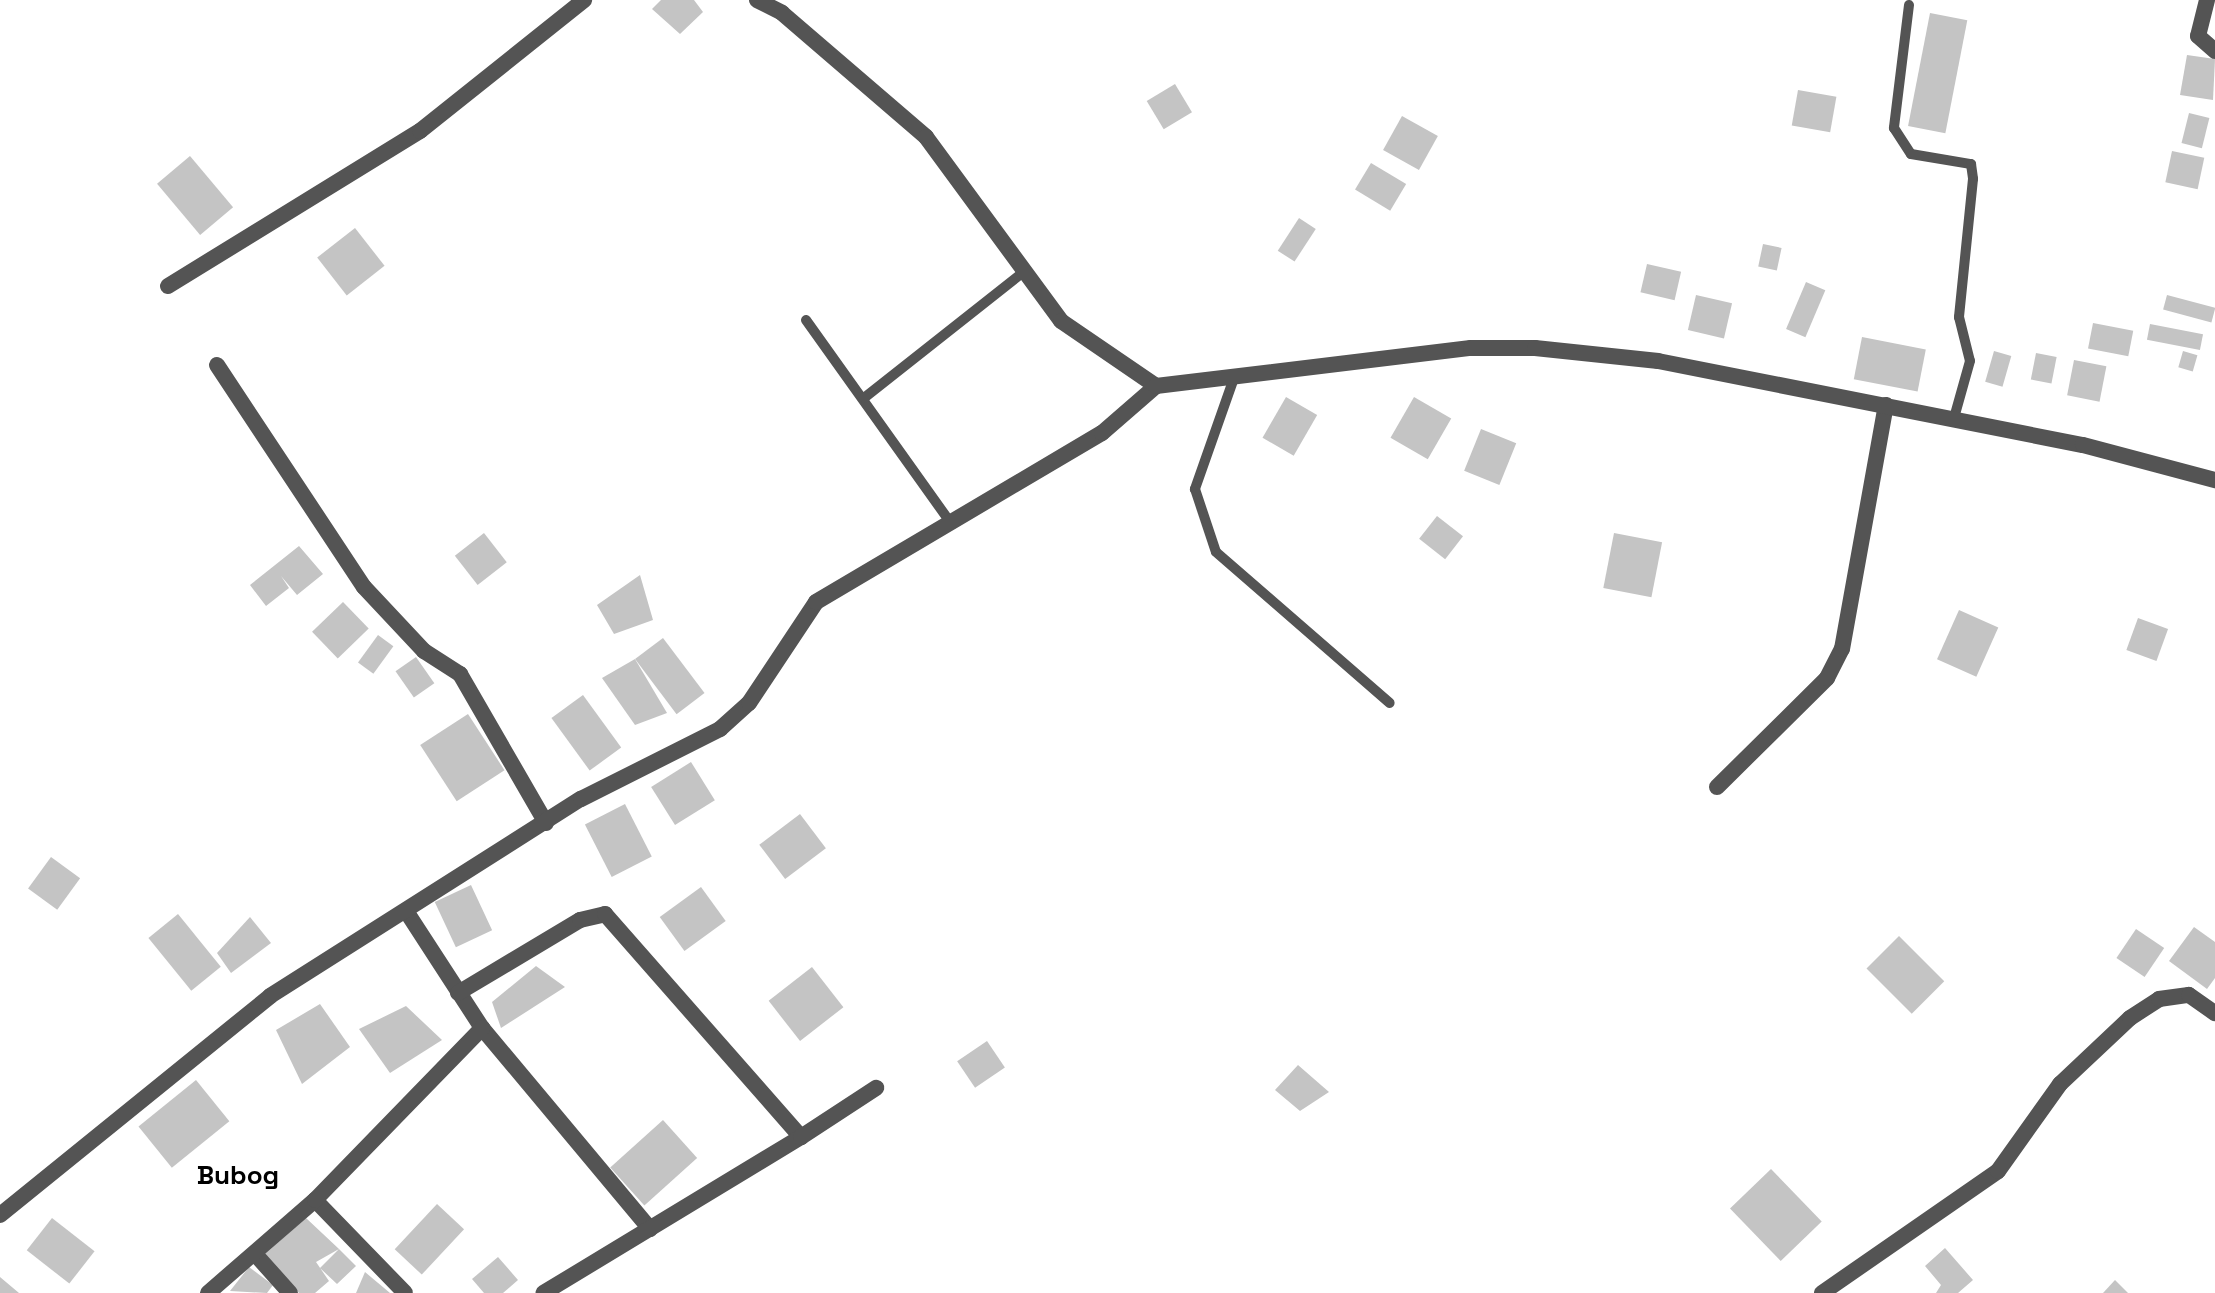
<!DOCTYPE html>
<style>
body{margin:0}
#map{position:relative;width:2215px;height:1293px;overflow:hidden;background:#fff;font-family:"Space Grotesk",sans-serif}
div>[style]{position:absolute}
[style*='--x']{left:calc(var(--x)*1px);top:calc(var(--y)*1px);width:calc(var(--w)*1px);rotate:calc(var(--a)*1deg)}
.building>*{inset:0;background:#c4c4c4;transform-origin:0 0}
.service>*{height:10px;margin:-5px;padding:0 5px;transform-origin:5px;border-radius:5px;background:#545454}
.minor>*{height:16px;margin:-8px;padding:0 8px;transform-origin:8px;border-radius:8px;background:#545454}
.tertiary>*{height:16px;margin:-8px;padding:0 8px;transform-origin:8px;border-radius:8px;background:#545454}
span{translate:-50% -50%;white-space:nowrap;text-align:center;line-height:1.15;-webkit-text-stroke:6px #fff;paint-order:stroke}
.neighbourhood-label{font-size:26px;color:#000;font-weight:700}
</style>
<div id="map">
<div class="building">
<i style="clip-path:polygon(661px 0,694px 0,703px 12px,680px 34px,652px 9px)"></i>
<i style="left:1930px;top:13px;width:38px;height:115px;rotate:11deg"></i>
<i style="clip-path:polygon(2187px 55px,2215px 59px,2213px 100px,2180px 95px)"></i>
<i style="left:1175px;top:84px;width:33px;height:33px;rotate:59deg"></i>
<i style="left:1798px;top:90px;width:39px;height:36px;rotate:10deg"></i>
<i style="left:2189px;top:113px;width:21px;height:31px;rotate:14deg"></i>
<i style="left:1402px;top:116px;width:41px;height:39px;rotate:29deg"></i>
<i style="left:2172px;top:151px;width:33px;height:32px;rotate:12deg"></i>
<i style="left:190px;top:156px;width:67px;height:43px;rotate:50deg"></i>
<i style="left:1371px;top:163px;width:41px;height:31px;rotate:31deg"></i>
<i style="left:1299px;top:218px;width:20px;height:39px;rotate:33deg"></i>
<i style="left:355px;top:228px;width:48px;height:48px;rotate:52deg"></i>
<i style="left:1763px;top:244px;width:19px;height:23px;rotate:12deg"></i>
<i style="left:1647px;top:264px;width:35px;height:29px;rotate:13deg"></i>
<i style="left:1806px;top:282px;width:21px;height:51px;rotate:23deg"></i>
<i style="left:1696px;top:295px;width:37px;height:36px;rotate:13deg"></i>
<i style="left:2167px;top:295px;width:50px;height:15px;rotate:15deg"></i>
<i style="left:2093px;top:323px;width:41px;height:26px;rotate:11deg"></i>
<i style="left:2150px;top:324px;width:54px;height:16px;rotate:11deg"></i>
<i style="left:1862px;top:337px;width:65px;height:43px;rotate:11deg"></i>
<i style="left:1994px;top:351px;width:18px;height:32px;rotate:16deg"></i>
<i style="left:2183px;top:351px;width:15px;height:17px;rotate:16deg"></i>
<i style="left:2036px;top:353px;width:21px;height:27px;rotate:11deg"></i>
<i style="left:2074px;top:360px;width:33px;height:36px;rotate:11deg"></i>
<i style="left:1286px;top:397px;width:36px;height:47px;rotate:30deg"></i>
<i style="left:1414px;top:397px;width:43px;height:47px;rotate:30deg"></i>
<i style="left:1481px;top:429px;width:38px;height:45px;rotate:22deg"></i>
<i style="left:1437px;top:516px;width:33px;height:29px;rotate:38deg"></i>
<i style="left:484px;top:533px;width:37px;height:37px;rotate:52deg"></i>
<i style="left:1614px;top:533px;width:49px;height:56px;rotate:11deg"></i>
<i style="clip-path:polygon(299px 546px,323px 574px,297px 595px,281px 576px,289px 588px,266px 606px,250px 585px)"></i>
<i style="clip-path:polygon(640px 575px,653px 620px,614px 634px,597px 605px)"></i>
<i style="left:343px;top:602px;width:37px;height:43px;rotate:46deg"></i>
<i style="left:1959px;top:610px;width:43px;height:54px;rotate:24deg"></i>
<i style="left:2138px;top:618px;width:32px;height:34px;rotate:20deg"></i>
<i style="left:378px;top:635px;width:19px;height:34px;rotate:36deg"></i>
<i style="left:663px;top:638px;width:69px;height:35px;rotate:53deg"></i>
<i style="left:416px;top:657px;width:32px;height:25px;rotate:55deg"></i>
<i style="clip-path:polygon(635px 659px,667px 713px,635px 725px,602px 678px)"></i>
<i style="left:583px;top:695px;width:65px;height:39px;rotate:54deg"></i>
<i style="left:468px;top:714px;width:67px;height:57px;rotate:57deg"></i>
<i style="left:691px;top:762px;width:45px;height:47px;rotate:58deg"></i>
<i style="left:625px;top:804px;width:59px;height:45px;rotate:63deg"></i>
<i style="left:800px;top:814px;width:43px;height:51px;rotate:53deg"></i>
<i style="left:51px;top:857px;width:36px;height:39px;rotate:36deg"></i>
<i style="left:471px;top:885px;width:50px;height:40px;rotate:65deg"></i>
<i style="left:701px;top:887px;width:42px;height:51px;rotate:54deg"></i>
<i style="left:178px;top:914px;width:68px;height:38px;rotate:51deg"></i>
<i style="clip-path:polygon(250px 917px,271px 943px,231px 973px,217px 953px)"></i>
<i style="clip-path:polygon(2194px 927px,2215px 942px,2215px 978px,2207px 989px,2169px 961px)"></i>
<i style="left:2136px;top:929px;width:34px;height:35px;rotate:34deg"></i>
<i style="left:1899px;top:936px;width:64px;height:46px;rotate:45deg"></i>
<i style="clip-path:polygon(536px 966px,565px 987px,501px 1028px,492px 1002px)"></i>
<i style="left:812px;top:967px;width:51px;height:55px;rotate:52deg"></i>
<i style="clip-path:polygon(320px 1004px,350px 1047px,302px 1084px,276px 1030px)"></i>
<i style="clip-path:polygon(406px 1006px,442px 1040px,390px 1073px,359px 1029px)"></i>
<i style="left:987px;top:1041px;width:32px;height:36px;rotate:56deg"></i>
<i style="clip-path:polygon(1298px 1065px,1329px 1092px,1300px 1111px,1275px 1090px)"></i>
<i style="left:196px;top:1080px;width:53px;height:74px;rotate:51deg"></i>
<i style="left:663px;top:1120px;width:51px;height:71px;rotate:48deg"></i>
<i style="left:1771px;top:1169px;width:73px;height:57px;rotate:46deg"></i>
<i style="left:437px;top:1204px;width:37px;height:62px;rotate:43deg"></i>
<i style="left:52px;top:1218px;width:54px;height:41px;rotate:38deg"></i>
<i style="clip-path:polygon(306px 1218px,339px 1249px,356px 1266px,337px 1284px,320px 1268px,339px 1249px,316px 1262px,329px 1281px,315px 1293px,299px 1293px,265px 1254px)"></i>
<i style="clip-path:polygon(1945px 1248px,1973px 1280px,1958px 1293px,1936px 1293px,1941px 1285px,1925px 1266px)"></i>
<i style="clip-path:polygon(498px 1257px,518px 1280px,503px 1293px,484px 1293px,472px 1279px)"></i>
<i style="clip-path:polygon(249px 1267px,273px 1285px,267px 1293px,230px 1291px)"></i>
<i style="clip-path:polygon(365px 1272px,390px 1293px,356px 1293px)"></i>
<i style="clip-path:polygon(0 1277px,19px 1293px,0 1293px)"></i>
<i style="clip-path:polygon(2115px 1280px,2128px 1293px,2103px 1293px)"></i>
</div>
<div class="service">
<i style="--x:1909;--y:5;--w:124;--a:97"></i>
<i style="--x:1894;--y:128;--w:31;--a:57"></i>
<i style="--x:1911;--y:154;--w:61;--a:9.5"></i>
<i style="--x:1971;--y:164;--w:15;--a:82"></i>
<i style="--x:1973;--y:179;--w:139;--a:95.8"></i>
<i style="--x:1959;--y:317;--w:45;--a:76"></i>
<i style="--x:1970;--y:361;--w:59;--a:105.7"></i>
<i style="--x:806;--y:320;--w:248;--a:54.5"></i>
<i style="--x:1234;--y:378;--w:118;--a:109.4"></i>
<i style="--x:1195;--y:489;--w:66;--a:71.6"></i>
<i style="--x:1216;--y:552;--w:230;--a:41"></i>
<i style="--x:864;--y:398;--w:205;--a:-38.3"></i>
</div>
<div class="minor">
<i style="--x:2207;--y:0;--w:37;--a:104"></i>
<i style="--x:2198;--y:36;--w:23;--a:41"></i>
<i style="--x:168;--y:286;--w:296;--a:-31.6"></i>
<i style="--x:420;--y:131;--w:210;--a:-38.6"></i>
<i style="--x:217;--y:365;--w:266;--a:56.5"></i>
<i style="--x:364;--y:587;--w:88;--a:46.8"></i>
<i style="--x:424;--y:651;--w:43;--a:32.6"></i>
<i style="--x:460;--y:674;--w:172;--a:60"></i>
<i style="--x:1717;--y:787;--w:155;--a:-44.7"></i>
<i style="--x:1827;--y:678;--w:33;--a:-63"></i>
<i style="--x:1842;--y:649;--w:248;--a:-79.8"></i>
<i style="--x:408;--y:914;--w:136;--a:57"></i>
<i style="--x:482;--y:1028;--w:262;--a:50.1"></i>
<i style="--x:458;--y:993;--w:142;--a:-30.9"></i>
<i style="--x:580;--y:920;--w:26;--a:-13"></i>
<i style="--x:605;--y:914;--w:297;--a:48.7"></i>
<i style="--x:801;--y:1137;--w:301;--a:148.8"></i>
<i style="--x:801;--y:1137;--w:90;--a:-33.2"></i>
<i style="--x:315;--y:1200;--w:129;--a:45.9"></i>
<i style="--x:0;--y:1215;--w:348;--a:-39"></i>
<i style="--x:270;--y:996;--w:368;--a:-32.4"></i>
<i style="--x:581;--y:799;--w:156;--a:-26.7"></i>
<i style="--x:720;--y:729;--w:39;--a:-42"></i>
<i style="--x:749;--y:703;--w:121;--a:-56.4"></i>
<i style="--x:816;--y:602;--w:332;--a:-30.6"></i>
<i style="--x:1102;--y:433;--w:72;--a:-41"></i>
<i style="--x:256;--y:1255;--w:51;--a:48.2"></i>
<i style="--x:208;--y:1293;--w:142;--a:-41"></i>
<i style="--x:315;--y:1200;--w:240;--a:-45.8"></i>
<i style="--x:1822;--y:1293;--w:214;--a:-34.7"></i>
<i style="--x:1998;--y:1171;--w:107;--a:-54.5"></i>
<i style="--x:2060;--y:1084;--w:96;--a:-43.3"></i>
<i style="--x:2130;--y:1018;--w:35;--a:-33"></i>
<i style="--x:2159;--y:999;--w:30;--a:-8"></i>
<i style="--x:2189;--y:995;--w:32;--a:35"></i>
</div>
<div class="tertiary">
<i style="--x:757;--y:0;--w:28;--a:27"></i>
<i style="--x:782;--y:13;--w:190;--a:40.7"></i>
<i style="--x:926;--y:137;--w:228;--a:53.7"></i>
<i style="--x:1061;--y:321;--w:115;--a:34.4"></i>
<i style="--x:1156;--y:386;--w:317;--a:-6.9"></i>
<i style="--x:1471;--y:348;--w:64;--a:0"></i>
<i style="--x:1535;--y:348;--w:124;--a:6"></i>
<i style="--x:1658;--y:361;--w:433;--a:11.2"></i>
<i style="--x:2083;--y:445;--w:137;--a:14.9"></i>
</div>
<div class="neighbourhood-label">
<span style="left:238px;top:1176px">Bubog</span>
</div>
</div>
